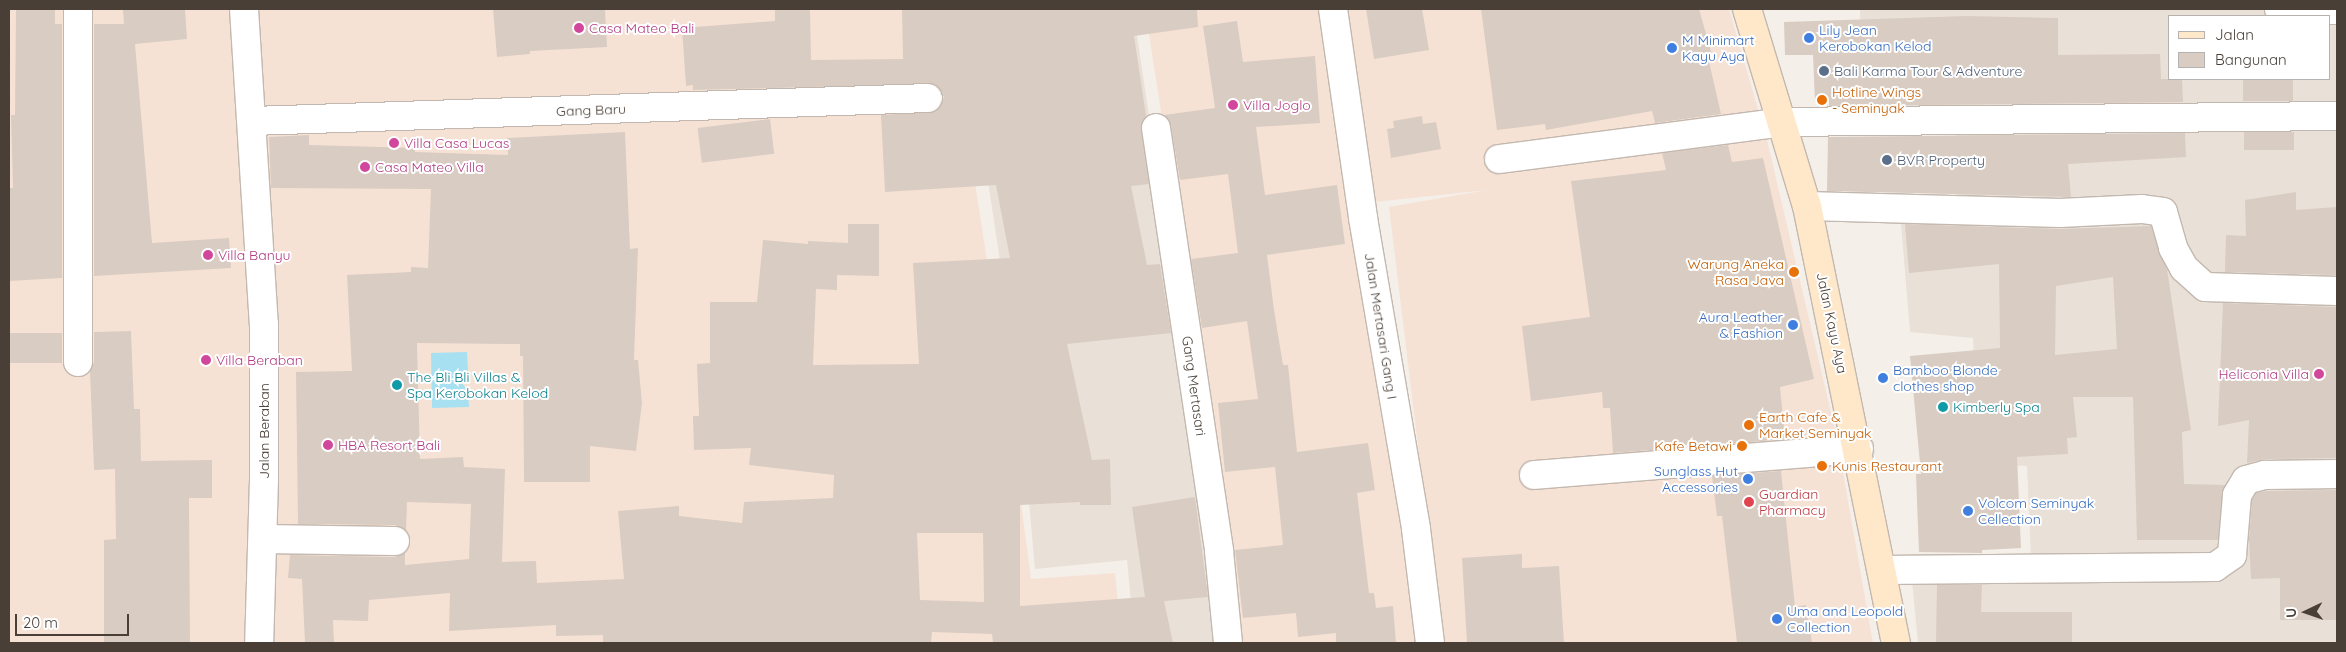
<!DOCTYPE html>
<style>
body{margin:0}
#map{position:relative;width:2346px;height:652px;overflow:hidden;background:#f5efe9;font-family:Quicksand,sans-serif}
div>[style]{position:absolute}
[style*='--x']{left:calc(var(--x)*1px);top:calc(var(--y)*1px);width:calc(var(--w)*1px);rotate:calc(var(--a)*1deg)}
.residential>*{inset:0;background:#e9e0d7}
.commercial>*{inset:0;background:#f6e2d5}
.water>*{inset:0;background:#a6e0f1}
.building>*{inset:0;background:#d9ccc2;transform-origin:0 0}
.roads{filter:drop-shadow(1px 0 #c3b8af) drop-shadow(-1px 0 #c3b8af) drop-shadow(0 1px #c3b8af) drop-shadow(0 -1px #c3b8af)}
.minor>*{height:28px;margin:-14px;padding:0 14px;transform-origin:14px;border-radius:14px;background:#fff}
.tertiary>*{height:28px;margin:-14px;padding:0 14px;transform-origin:14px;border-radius:14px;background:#fff}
.secondary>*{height:28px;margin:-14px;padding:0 14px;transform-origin:14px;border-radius:14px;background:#ffe8c9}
.dots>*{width:14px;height:14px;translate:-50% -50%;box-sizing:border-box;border:2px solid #fff;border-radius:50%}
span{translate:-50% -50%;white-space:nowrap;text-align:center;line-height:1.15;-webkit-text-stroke:4px #fff;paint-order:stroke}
.hotel-label{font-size:14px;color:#b23c85}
.left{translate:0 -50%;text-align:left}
.right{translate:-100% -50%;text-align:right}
.shop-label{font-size:14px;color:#366cbe}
.service-label{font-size:14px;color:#4e5e75}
.food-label{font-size:14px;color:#c56008}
.street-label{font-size:14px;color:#493f37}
.culture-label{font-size:14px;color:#0d838f}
.health-label{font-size:14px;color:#be3a42}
.frame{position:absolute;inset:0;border:10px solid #493f37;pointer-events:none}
.legend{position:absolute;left:2168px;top:15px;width:162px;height:65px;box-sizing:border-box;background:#fff;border:1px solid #b6b2af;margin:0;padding:6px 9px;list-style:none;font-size:15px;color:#493f37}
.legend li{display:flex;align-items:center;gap:10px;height:25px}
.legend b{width:25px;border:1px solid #b6b2af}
.north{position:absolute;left:2281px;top:587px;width:50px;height:50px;-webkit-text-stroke:4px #fff;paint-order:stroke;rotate:267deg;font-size:14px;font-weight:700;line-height:20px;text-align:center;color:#493f37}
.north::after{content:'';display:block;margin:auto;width:18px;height:22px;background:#493f37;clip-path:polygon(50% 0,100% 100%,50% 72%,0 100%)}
.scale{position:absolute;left:15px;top:614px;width:114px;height:22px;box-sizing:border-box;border:2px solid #493f37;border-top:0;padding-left:6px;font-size:15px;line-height:18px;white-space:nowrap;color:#493f37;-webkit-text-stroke:4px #fff;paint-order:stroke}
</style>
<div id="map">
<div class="residential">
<i style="clip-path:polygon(962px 9px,1133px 9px,1214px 551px,1223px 643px,1135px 643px,1127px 560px,1035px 569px,1018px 380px)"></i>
<i style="clip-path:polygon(evenodd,1860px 9px,2337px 9px,2337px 643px,1918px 643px,1910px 560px,2031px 559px,2027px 466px,1979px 464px,1973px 338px,1910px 332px,1899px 200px,1956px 200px,1956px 110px,1861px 109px,1860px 9px,2170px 16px,2330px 16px,2330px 79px,2170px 79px,2170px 16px)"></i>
</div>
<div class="commercial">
<i style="clip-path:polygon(9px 9px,948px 9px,1000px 344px,1031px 579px,1115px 573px,1122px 643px,9px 643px)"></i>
<i style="clip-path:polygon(1145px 9px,1729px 9px,1767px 140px,1837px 438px,1873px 643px,1442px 643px,1389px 207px,1487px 190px,1356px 204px,1423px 643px,1237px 643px,1229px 549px)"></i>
</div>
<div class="water">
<i style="clip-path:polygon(467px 352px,468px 373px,461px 382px,468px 391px,469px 407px,432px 408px,431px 353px)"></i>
</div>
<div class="building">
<i style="clip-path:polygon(16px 9px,55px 9px,55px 24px,62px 24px,62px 278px,9px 281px,9px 188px,13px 188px,11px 115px,15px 115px)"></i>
<i style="clip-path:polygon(123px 9px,185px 9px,187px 39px,135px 44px,152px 243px,229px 238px,231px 268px,94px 276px,94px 24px,124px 24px)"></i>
<i style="clip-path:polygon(493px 9px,605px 9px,607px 47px,530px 51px,530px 54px,497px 57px)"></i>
<i style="clip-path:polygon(evenodd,775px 9px,810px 9px,811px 60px,903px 59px,902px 9px,1197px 9px,1198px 27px,1134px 36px,1146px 116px,1141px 130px,1149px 184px,1131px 186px,1147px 265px,1160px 264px,1171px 333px,1067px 344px,1092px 460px,1110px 459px,1111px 505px,1080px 505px,1080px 502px,1020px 505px,1020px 606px,1145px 597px,1132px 507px,1195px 497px,1208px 597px,1164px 601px,1173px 643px,993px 643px,992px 634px,932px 632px,931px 643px,603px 643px,603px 635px,556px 636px,556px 625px,449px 631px,450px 593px,369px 600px,368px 621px,333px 620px,334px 643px,305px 643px,302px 579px,288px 578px,290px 555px,395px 557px,405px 552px,405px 565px,469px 559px,471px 504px,407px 502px,406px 531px,395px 525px,298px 524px,296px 372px,352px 371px,347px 275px,411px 272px,411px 267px,428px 268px,431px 189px,271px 188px,269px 137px,309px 135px,309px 145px,415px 148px,415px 152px,508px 155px,507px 138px,625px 132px,630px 249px,638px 248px,634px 360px,638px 360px,642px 403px,636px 451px,590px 446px,590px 482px,524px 482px,523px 356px,520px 356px,520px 344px,417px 343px,420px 459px,463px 457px,464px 467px,505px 469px,502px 562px,536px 561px,537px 583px,624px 579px,618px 511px,679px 506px,679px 516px,742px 523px,744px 502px,833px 498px,834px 475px,749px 465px,751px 448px,694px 450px,693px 416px,699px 416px,697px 364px,710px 363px,710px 302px,757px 302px,763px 240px,808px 244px,808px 241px,848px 243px,848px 224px,879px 224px,879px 276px,837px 275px,837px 290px,816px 289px,813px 365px,919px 364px,913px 263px,1010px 258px,996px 185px,885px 192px,881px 115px,936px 111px,944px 97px,935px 84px,693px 90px,693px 85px,686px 86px,682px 28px,775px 21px,775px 9px,917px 533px,983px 533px,984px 602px,920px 600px,917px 533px)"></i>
<i style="clip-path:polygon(1366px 9px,1422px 9px,1429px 50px,1374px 59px)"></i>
<i style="clip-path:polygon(1481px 9px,1699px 9px,1712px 55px,1708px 57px,1721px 114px,1655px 123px,1652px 111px,1546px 130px,1545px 124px,1497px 130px)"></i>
<i style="clip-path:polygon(1967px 16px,2058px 18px,2058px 55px,2160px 54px,2161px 79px,2182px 79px,2183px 102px,1829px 106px,1829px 101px,1815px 102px,1813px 55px,1785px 55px,1784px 22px)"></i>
<i style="clip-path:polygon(1237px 21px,1243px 62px,1315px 56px,1320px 123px,1256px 127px,1265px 195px,1337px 185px,1345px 244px,1267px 255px,1274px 310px,1283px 365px,1288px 365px,1297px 452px,1368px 443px,1375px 490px,1357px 493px,1369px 593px,1374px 593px,1376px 608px,1393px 606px,1396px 643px,1336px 643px,1336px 633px,1298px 637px,1296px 613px,1243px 618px,1235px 550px,1283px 545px,1275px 467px,1225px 472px,1218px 403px,1258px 399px,1247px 321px,1202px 328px,1191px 259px,1238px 253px,1228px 174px,1180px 180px,1171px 126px,1164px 115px,1215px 108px,1203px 26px)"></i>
<i style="left:2243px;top:79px;width:50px;height:22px"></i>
<i style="clip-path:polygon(1422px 116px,1423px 124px,1436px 122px,1441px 149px,1391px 158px,1387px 129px,1394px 128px,1393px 121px)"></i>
<i style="left:770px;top:119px;width:35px;height:73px;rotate:83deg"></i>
<i style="left:2294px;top:132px;width:18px;height:50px;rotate:90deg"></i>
<i style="clip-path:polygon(2185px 133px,2186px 157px,2068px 164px,2071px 197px,1827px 191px,1828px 137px)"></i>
<i style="clip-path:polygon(1728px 145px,1732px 162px,1763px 158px,1814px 379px,1780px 387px,1785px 439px,1613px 453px,1610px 408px,1603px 408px,1602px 392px,1531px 401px,1522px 326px,1590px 317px,1571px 181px,1666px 170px,1662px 153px)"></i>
<i style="clip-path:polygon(2296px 192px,2296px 210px,2337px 207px,2337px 275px,2225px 272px,2226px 235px,2246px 236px,2245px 200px)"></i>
<i style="clip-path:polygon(evenodd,1905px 224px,2060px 229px,2151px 226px,2167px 269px,2191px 430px,2182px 432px,2184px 484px,2225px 485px,2218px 540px,2137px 540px,2133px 397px,2073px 397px,2077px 437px,2067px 438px,2068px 454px,2017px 457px,2021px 548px,1982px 550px,1982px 553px,1919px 552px,1916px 474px,1921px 474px,1910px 356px,2000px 348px,1999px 264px,1909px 273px,1905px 224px,2113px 277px,2117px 349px,2055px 355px,2056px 286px,2113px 277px)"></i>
<i style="clip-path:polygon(2223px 303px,2337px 307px,2337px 458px,2265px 459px,2247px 463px,2249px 420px,2218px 426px)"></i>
<i style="clip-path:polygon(131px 331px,134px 409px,140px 409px,141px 461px,212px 460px,212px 498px,189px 498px,190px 643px,104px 643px,104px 540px,116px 539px,115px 469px,94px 470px,90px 371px,94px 362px,94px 332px)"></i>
<i style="left:62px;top:333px;width:30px;height:53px;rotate:90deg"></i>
<i style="clip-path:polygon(1781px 471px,1795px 607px,1806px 605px,1812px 643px,1737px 643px,1722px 516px,1717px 516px,1712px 476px)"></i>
<i style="clip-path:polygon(2337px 490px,2337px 620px,2280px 620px,2280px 578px,2251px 579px,2249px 540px,2252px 500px,2256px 493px,2267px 491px)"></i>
<i style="clip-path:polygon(1522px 554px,1522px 568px,1559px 566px,1564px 643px,1467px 643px,1462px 558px)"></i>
<i style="clip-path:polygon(1937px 585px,1982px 585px,1981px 612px,2072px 612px,2072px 643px,1936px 643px)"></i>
</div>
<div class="roads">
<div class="minor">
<i style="--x:78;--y:9;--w:353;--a:90"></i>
<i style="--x:1333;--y:9;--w:211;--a:81.8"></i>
<i style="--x:1363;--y:218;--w:315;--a:80.3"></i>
<i style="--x:1416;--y:529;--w:115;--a:83"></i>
<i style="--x:2279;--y:9;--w:58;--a:1"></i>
<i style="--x:253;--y:121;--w:675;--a:-1.95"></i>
<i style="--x:1156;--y:128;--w:428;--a:81.5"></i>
<i style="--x:1219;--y:551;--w:92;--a:84.4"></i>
<i style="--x:1499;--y:159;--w:286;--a:-7.4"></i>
<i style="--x:1783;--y:122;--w:554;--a:-0.62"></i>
<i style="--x:1807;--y:206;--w:253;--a:1.6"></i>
<i style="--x:2060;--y:213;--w:82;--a:-2.8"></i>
<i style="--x:2142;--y:209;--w:21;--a:8"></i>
<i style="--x:2163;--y:212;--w:37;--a:74"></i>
<i style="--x:2173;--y:248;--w:23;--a:61"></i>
<i style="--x:2184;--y:268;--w:28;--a:42"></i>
<i style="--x:2205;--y:287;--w:132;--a:1.7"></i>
<i style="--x:1534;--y:475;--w:326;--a:-4.6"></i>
<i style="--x:263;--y:539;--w:132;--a:0.9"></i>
<i style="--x:1882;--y:570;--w:333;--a:-0.5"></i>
<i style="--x:2215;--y:567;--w:21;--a:-35"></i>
<i style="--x:2232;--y:555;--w:60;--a:-85.2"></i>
<i style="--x:2237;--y:495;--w:17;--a:-59"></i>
<i style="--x:2246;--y:480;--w:20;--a:-15"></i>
<i style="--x:2265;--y:475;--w:72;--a:-0.8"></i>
</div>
<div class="tertiary">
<i style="--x:244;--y:9;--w:316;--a:86.4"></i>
<i style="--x:264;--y:324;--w:155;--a:90"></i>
<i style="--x:264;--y:479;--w:164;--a:91.7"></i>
</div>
<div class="secondary">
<i style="--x:1747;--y:9;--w:206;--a:73.1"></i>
<i style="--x:1807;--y:206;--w:446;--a:78.5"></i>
</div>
</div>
<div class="dots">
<i style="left:579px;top:28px;background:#d1479c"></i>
<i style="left:1809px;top:38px;background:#3f7fe0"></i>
<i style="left:1672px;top:48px;background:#3f7fe0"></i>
<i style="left:1824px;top:71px;background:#5c6f8a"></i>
<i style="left:1822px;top:100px;background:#e8710a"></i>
<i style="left:1233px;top:105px;background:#d1479c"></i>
<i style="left:394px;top:143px;background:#d1479c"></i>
<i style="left:1887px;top:160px;background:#5c6f8a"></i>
<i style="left:365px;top:167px;background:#d1479c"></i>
<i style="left:208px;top:255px;background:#d1479c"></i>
<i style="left:1794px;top:272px;background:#e8710a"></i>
<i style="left:1793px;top:325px;background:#3f7fe0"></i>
<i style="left:206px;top:360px;background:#d1479c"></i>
<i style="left:2319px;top:374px;background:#d1479c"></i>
<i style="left:1883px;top:378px;background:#3f7fe0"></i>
<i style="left:397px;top:385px;background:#0f9aa8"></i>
<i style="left:1943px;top:407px;background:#0f9aa8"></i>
<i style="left:1749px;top:425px;background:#e8710a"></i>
<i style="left:328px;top:445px;background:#d1479c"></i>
<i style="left:1742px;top:446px;background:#e8710a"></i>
<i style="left:1822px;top:466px;background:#e8710a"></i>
<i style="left:1748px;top:479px;background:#3f7fe0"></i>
<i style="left:1749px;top:502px;background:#e0444e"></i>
<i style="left:1968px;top:511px;background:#3f7fe0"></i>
<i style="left:1777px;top:619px;background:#3f7fe0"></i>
</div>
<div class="hotel-label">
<span class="left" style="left:589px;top:28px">Casa Mateo Bali</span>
<span class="left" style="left:1243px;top:105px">Villa Joglo</span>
<span class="left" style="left:404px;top:143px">Villa Casa Lucas</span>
<span class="left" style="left:375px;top:167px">Casa Mateo Villa</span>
<span class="left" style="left:218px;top:255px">Villa Banyu</span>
<span class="left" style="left:216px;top:360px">Villa Beraban</span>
<span class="right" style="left:2309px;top:374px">Heliconia Villa</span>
<span class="left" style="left:338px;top:445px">HBA Resort Bali</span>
</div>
<div class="shop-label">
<span class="left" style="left:1819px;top:38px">Lily Jean<br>Kerobokan Kelod</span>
<span class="left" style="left:1682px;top:48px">M Minimart<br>Kayu Aya</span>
<span class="right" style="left:1783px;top:325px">Aura Leather<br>&amp; Fashion</span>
<span class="left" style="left:1893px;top:378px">Bamboo Blonde<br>clothes shop</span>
<span class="right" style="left:1738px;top:479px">Sunglass Hut<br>Accessories</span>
<span class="left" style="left:1978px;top:511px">Volcom Seminyak<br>Cellection</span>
<span class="left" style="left:1787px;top:619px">Uma and Leopold<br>Collection</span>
</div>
<div class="service-label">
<span class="left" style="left:1834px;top:71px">Bali Karma Tour &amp; Adventure</span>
<span class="left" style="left:1897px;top:160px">BVR Property</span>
</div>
<div class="food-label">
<span class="left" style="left:1832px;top:100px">Hotline Wings<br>- Seminyak</span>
<span class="right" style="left:1784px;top:272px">Warung Aneka<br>Rasa Java</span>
<span class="left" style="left:1759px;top:425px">Earth Cafe &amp;<br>Market Seminyak</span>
<span class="right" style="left:1732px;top:446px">Kafe Betawi</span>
<span class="left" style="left:1832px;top:466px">Kunis Restaurant</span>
</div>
<div class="street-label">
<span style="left:591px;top:110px;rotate:-2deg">Gang Baru</span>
<span style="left:1832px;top:323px;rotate:78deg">Jalan Kayu Aya</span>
<span style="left:1381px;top:326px;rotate:81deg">Jalan Mertasari Gang I</span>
<span style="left:1194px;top:386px;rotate:82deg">Gang Mertasari</span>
<span style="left:264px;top:431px;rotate:-90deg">Jalan Beraban</span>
</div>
<div class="culture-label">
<span class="left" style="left:407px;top:385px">The Bli Bli Villas &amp;<br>Spa Kerobokan Kelod</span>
<span class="left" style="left:1953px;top:407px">Kimberly Spa</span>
</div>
<div class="health-label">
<span class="left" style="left:1759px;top:502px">Guardian<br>Pharmacy</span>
</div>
<div class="frame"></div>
<ul class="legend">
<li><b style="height:6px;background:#ffe8c9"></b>Jalan</li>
<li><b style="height:14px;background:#d9ccc2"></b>Bangunan</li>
</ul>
<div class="north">U</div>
<div class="scale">20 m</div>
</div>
